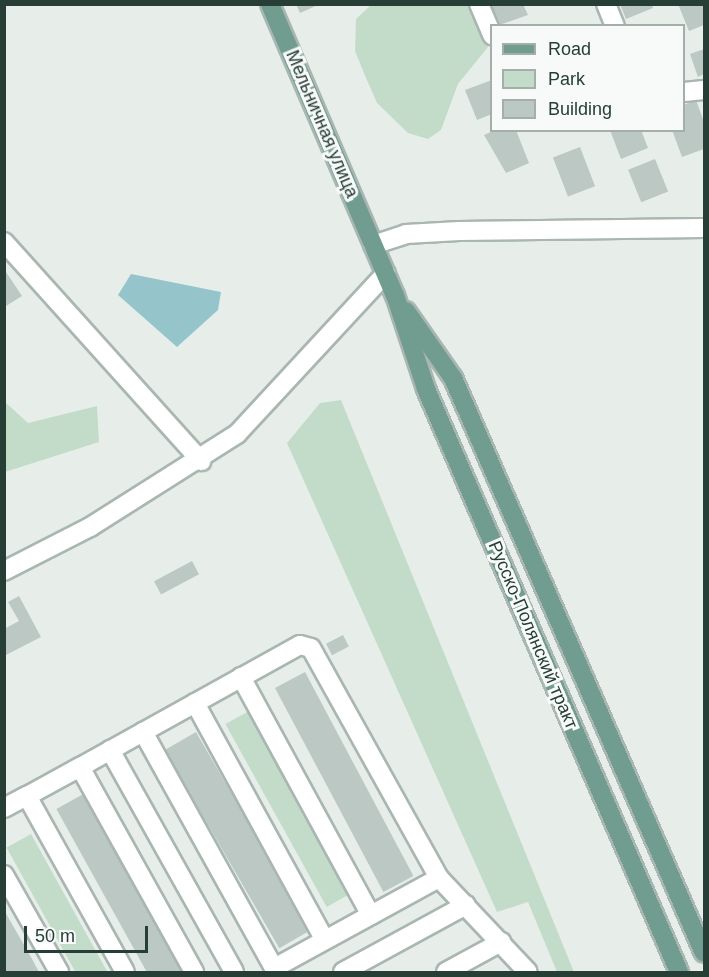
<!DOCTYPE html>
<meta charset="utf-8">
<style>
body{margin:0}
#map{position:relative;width:709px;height:977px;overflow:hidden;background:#e7eeea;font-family:Arial,sans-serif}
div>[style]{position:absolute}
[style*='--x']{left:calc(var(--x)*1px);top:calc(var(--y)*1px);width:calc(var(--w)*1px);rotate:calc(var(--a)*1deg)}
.green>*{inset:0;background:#c3dcc9;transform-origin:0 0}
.water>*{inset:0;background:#96c4cb}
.building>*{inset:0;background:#bcc8c3;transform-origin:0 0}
.roads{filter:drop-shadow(2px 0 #aab6b1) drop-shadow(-2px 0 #aab6b1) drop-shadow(0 2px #aab6b1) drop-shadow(0 -2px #aab6b1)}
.minor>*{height:18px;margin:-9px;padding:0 9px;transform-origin:9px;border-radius:9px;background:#fff}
.major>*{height:18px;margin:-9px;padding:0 9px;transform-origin:9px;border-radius:9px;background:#719d91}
span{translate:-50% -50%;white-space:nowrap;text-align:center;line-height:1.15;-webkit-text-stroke:6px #f7faf9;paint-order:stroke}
.street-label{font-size:18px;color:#273e37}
.frame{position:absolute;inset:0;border:6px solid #273e37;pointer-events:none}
.legend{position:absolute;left:490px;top:24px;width:195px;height:108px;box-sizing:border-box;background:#f7faf9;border:2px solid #a4afab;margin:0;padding:8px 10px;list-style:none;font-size:18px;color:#273e37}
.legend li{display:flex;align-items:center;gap:12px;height:30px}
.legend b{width:30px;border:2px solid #a4afab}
.scale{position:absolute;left:24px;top:926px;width:124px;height:27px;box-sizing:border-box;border:3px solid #273e37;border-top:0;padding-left:8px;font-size:18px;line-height:21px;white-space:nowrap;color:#273e37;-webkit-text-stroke:4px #f7faf9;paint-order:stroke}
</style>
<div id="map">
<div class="green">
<i style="clip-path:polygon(372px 4px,469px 5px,488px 47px,458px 84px,441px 130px,428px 139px,408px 133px,377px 103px,366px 78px,355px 51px,356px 19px)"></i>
<i style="clip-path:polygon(341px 400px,574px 972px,557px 972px,528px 902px,497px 912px,287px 443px,320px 403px)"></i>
<i style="clip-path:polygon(4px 401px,28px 423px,97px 406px,99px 442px,5px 472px)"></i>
<i style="left:249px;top:711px;width:209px;height:27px;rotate:61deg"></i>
<i style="left:31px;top:834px;width:158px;height:28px;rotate:61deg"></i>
</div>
<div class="water">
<i style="clip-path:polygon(131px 274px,221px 292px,218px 310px,177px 347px,118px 295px)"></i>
</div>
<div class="building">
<i style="clip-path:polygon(296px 4px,320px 4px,300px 13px)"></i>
<i style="clip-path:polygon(488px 4px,523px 4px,528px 15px,496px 26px)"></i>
<i style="clip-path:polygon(620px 4px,652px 4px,653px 8px,626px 19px)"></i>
<i style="clip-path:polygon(678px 4px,704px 4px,704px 25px,689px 31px)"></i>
<i style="clip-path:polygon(704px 49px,704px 74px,698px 77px,690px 54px)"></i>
<i style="clip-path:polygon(492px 80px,492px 114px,477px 120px,465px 90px)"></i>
<i style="clip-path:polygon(696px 100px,704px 122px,704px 149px,682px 157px,672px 130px,684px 130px,684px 105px)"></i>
<i style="clip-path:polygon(495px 130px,516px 130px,529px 163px,506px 173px,484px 135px)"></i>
<i style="clip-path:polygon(610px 130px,641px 130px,648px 148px,621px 159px)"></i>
<i style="left:580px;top:147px;width:42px;height:29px;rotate:69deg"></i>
<i style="left:655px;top:159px;width:35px;height:29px;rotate:68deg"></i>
<i style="clip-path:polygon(4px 269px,22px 296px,6px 306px,4px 305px)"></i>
<i style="left:192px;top:561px;width:15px;height:43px;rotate:62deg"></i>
<i style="clip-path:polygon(19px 596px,41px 637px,4px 656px,4px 629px,19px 621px,8px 602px)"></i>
<i style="left:343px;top:635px;width:13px;height:19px;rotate:63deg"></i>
<i style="left:305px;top:672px;width:231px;height:34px;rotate:62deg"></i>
<i style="left:196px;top:732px;width:229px;height:36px;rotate:60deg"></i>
<i style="left:87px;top:792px;width:205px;height:35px;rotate:61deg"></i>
<i style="clip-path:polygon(4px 910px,32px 959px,39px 972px,4px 972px)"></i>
</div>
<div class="roads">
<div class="minor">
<i style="--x:479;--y:4;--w:34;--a:67"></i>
<i style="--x:606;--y:4;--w:24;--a:68"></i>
<i style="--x:684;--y:92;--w:20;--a:-6"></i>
<i style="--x:4;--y:242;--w:295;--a:48"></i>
<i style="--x:373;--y:245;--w:35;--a:-18"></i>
<i style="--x:406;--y:234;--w:53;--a:-3.2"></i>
<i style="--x:459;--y:231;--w:245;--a:-0.7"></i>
<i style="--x:4;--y:571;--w:97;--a:-27.1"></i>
<i style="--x:90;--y:527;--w:174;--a:-32.3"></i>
<i style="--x:237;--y:434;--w:219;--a:-47.2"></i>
<i style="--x:241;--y:677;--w:271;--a:61.4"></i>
<i style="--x:371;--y:915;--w:77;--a:-28.6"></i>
<i style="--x:439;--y:878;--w:129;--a:46.6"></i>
<i style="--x:195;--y:703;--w:270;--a:61.3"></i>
<i style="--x:143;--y:732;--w:72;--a:150.9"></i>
<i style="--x:80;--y:767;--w:235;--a:60.9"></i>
<i style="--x:110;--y:750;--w:254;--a:60.8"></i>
<i style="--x:80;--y:767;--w:60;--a:151.3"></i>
<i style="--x:27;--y:796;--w:201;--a:60.9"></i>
<i style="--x:4;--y:808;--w:26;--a:-28"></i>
<i style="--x:4;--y:875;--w:112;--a:60.4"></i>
<i style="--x:371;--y:915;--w:111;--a:151.3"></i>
<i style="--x:274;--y:968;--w:270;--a:-119"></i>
<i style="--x:143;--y:732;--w:179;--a:-29"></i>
<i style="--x:300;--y:645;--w:11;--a:15"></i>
<i style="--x:311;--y:648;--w:263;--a:60.9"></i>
<i style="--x:343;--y:972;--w:140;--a:-28.6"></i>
<i style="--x:446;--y:972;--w:63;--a:-28.6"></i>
</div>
<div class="major">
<i style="--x:270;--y:4;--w:317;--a:66.8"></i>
<i style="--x:395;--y:295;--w:99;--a:71.7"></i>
<i style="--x:426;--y:389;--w:636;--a:66.54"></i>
<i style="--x:406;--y:311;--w:82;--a:55"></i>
<i style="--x:453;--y:378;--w:627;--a:66.42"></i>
</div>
</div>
<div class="street-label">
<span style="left:322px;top:124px;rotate:67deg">Мельничная улица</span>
<span style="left:533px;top:635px;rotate:67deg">Русско-Полянский тракт</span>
</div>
<div class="frame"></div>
<ul class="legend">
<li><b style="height:8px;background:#719d91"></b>Road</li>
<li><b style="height:16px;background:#c3dcc9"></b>Park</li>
<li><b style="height:16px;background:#bcc8c3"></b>Building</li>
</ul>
<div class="scale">50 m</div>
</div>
